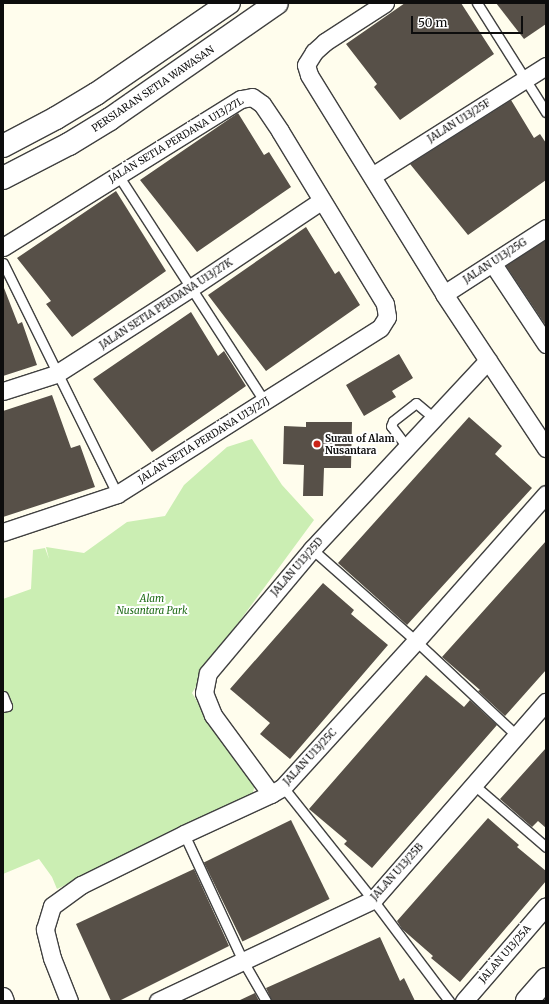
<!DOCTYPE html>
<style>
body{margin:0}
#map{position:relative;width:549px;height:1004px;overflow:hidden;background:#fffded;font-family:Merriweather,serif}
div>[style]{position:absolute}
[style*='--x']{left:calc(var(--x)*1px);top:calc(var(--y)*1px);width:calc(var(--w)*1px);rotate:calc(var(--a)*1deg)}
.green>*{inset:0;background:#cbeeb3}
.building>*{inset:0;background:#575048;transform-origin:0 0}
.roads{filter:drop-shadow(1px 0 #404040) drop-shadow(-1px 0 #404040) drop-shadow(0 1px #404040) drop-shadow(0 -1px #404040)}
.service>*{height:9px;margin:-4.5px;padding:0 4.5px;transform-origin:4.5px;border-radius:4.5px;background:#fff}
.minor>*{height:17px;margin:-8.5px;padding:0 8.5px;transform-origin:8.5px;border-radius:8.5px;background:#fff}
.tertiary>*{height:22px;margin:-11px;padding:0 11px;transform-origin:11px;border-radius:11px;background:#fff}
.dots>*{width:11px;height:11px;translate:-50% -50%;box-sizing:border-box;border:2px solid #fff;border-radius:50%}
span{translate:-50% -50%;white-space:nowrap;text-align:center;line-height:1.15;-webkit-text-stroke:4px #fff;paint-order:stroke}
.street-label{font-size:10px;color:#0d0d0d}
.poi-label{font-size:10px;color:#0d0d0d;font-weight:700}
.left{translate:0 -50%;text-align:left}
.park-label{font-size:10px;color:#1f6b17;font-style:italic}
.frame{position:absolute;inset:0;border:4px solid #0d0d0d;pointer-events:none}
.scale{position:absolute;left:411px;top:16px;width:112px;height:18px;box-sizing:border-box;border:2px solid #0d0d0d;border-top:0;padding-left:5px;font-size:12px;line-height:14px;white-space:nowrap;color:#0d0d0d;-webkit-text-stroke:3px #fff;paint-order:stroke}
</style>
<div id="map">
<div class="green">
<i style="clip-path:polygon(252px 439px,282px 485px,314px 520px,219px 649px,192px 693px,205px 714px,257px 775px,252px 797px,57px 889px,52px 877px,39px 859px,3px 874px,3px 599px,31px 589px,33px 550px,45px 548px,49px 559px,46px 547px,84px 553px,127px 522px,165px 516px,184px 485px,227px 447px)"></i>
</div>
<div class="building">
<i style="clip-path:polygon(405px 3px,461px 3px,494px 54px,400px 120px,374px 87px,377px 84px,346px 44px)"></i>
<i style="clip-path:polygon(496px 3px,546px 3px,546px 24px,524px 39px)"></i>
<i style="clip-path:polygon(511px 100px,534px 138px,540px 134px,546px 143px,546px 180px,468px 235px,410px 164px)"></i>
<i style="clip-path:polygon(238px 113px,264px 155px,269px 152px,291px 187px,197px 252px,140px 180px)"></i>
<i style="clip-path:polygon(116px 191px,166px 271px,72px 337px,46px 304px,51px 301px,17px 258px)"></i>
<i style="clip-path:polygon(306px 227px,335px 274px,339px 271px,360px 305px,266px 371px,208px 295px)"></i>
<i style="clip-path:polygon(546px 240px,546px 326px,506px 266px)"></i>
<i style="clip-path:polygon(3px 288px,4px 288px,18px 324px,22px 322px,37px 365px,3px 376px)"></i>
<i style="clip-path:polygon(191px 312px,218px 356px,224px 351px,246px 386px,152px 452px,93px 379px)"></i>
<i style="clip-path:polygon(399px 354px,413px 378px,392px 391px,396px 397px,364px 416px,346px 385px)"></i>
<i style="clip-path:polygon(52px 395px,71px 448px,80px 445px,95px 487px,3px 517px,3px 411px)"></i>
<i style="clip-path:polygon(469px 417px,502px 446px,495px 454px,532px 488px,407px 625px,338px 563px)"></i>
<i style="clip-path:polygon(306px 422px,352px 422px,351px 468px,324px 468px,323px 496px,303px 496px,304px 465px,283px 464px,284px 426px,306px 427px)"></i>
<i style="clip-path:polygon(546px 541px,546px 670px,505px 716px,478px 691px,480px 690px,442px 657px)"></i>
<i style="clip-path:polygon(323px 583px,354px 610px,351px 614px,388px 645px,290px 759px,260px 734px,270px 723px,230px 689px)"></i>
<i style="clip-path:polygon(426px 675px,464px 707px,470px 700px,497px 725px,372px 868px,344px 844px,347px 841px,309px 809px)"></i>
<i style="clip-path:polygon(546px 748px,546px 828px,538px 821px,532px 827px,500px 799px)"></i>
<i style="clip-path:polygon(488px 818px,519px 845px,517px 847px,546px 871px,546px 881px,460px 982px,431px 958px,433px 956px,402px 929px,397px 921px)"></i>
<i style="left:291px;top:820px;width:88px;height:97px;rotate:64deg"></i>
<i style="clip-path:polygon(194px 869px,229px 946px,119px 1001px,111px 1001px,76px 924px)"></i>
<i style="clip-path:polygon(380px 937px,400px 981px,404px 978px,415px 1001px,272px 1001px,266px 988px)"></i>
<i style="clip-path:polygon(255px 993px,259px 1001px,238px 1001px)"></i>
</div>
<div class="roads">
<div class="service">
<i style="--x:477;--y:3;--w:129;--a:57.7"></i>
<i style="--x:118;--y:175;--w:270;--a:57.1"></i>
<i style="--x:3;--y:263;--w:258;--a:63.7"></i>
<i style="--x:407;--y:447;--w:26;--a:-127"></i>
<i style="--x:391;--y:426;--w:5;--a:-68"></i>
<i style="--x:393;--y:421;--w:29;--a:-38"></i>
<i style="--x:416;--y:403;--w:23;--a:40"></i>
<i style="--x:312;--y:549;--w:139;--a:41.5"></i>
<i style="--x:416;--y:641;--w:137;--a:43.2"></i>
<i style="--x:3;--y:696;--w:11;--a:68"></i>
<i style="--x:7;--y:706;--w:4;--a:166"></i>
<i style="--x:473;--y:784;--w:96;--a:40.8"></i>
<i style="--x:283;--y:787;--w:144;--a:51.5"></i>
<i style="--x:373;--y:900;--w:126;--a:53"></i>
<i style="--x:184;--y:834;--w:140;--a:65.1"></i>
<i style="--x:243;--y:961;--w:46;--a:60.1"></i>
</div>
<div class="minor">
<i style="--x:385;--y:3;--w:72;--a:147"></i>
<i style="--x:325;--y:42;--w:15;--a:138"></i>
<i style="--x:314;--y:52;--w:15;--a:122"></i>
<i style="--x:306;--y:65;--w:10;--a:73"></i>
<i style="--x:309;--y:75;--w:257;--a:58.3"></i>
<i style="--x:444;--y:294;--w:185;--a:56.5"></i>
<i style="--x:372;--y:176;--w:206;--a:-32.3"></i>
<i style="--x:3;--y:247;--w:280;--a:-31.9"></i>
<i style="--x:241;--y:99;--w:11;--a:-10"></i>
<i style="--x:252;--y:97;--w:12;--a:35"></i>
<i style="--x:262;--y:104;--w:32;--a:56"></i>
<i style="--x:280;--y:131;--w:202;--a:58.7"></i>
<i style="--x:385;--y:304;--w:13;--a:81"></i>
<i style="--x:387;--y:317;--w:13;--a:122"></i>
<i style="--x:380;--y:328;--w:311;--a:147.7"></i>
<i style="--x:117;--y:494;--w:120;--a:161.6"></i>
<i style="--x:493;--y:264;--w:96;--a:56.5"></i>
<i style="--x:444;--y:294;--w:121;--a:-32.9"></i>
<i style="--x:3;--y:391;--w:56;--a:-17.8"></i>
<i style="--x:56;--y:374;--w:161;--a:-32.6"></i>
<i style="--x:192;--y:287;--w:155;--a:-33.7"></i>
<i style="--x:271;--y:794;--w:98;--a:-126.3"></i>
<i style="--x:213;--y:715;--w:24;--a:-112"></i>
<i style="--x:204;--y:693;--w:20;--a:-79"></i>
<i style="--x:208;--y:673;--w:162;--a:-50"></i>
<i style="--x:312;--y:549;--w:258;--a:-47"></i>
<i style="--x:3;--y:996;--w:5;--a:68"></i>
<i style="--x:69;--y:1001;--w:46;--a:-111.6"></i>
<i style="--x:52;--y:958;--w:30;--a:-104"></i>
<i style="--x:45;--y:929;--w:24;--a:-73"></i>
<i style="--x:52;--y:906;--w:36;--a:-36"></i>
<i style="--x:81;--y:885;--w:115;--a:-26.3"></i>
<i style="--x:184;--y:834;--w:96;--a:-24.7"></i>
<i style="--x:271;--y:794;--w:14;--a:-30"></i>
<i style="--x:283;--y:787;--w:197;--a:-47.7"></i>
<i style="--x:416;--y:641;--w:196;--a:-48.5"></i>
<i style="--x:158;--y:1001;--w:238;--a:-25.2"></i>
<i style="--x:373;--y:900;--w:263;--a:-48.9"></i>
<i style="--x:464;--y:1001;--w:125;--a:-49.2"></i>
</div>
<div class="tertiary">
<i style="--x:3;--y:146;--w:60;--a:-27.8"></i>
<i style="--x:56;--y:118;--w:47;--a:-31"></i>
<i style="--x:96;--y:94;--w:161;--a:-34.4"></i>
<i style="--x:3;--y:178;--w:74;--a:-27.3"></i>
<i style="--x:69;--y:144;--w:48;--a:-31.4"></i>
<i style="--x:110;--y:119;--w:203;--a:-34.8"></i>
<i style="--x:527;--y:1001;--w:29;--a:-49"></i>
</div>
</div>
<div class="dots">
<i style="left:317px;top:444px;background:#cb2317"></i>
</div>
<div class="street-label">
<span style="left:153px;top:89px;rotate:-34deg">PERSIARAN SETIA WAWASAN</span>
<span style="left:459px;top:121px;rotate:-32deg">JALAN U13/25F</span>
<span style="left:176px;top:140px;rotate:-31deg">JALAN SETIA PERDANA U13/27L</span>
<span style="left:495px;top:261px;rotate:-33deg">JALAN U13/25G</span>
<span style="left:166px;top:304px;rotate:-33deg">JALAN SETIA PERDANA U13/27K</span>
<span style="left:204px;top:440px;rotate:-32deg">JALAN SETIA PERDANA U13/27J</span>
<span style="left:297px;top:567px;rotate:-49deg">JALAN U13/25D</span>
<span style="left:310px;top:757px;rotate:-47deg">JALAN U13/25C</span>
<span style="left:397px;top:872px;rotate:-48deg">JALAN U13/25B</span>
<span style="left:505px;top:954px;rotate:-49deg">JALAN U13/25A</span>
</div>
<div class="poi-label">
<span class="left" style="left:325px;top:444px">Surau of Alam<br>Nusantara</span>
</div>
<div class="park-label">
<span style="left:152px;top:604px">Alam<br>Nusantara Park</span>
</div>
<div class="frame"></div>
<div class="scale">50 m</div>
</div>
